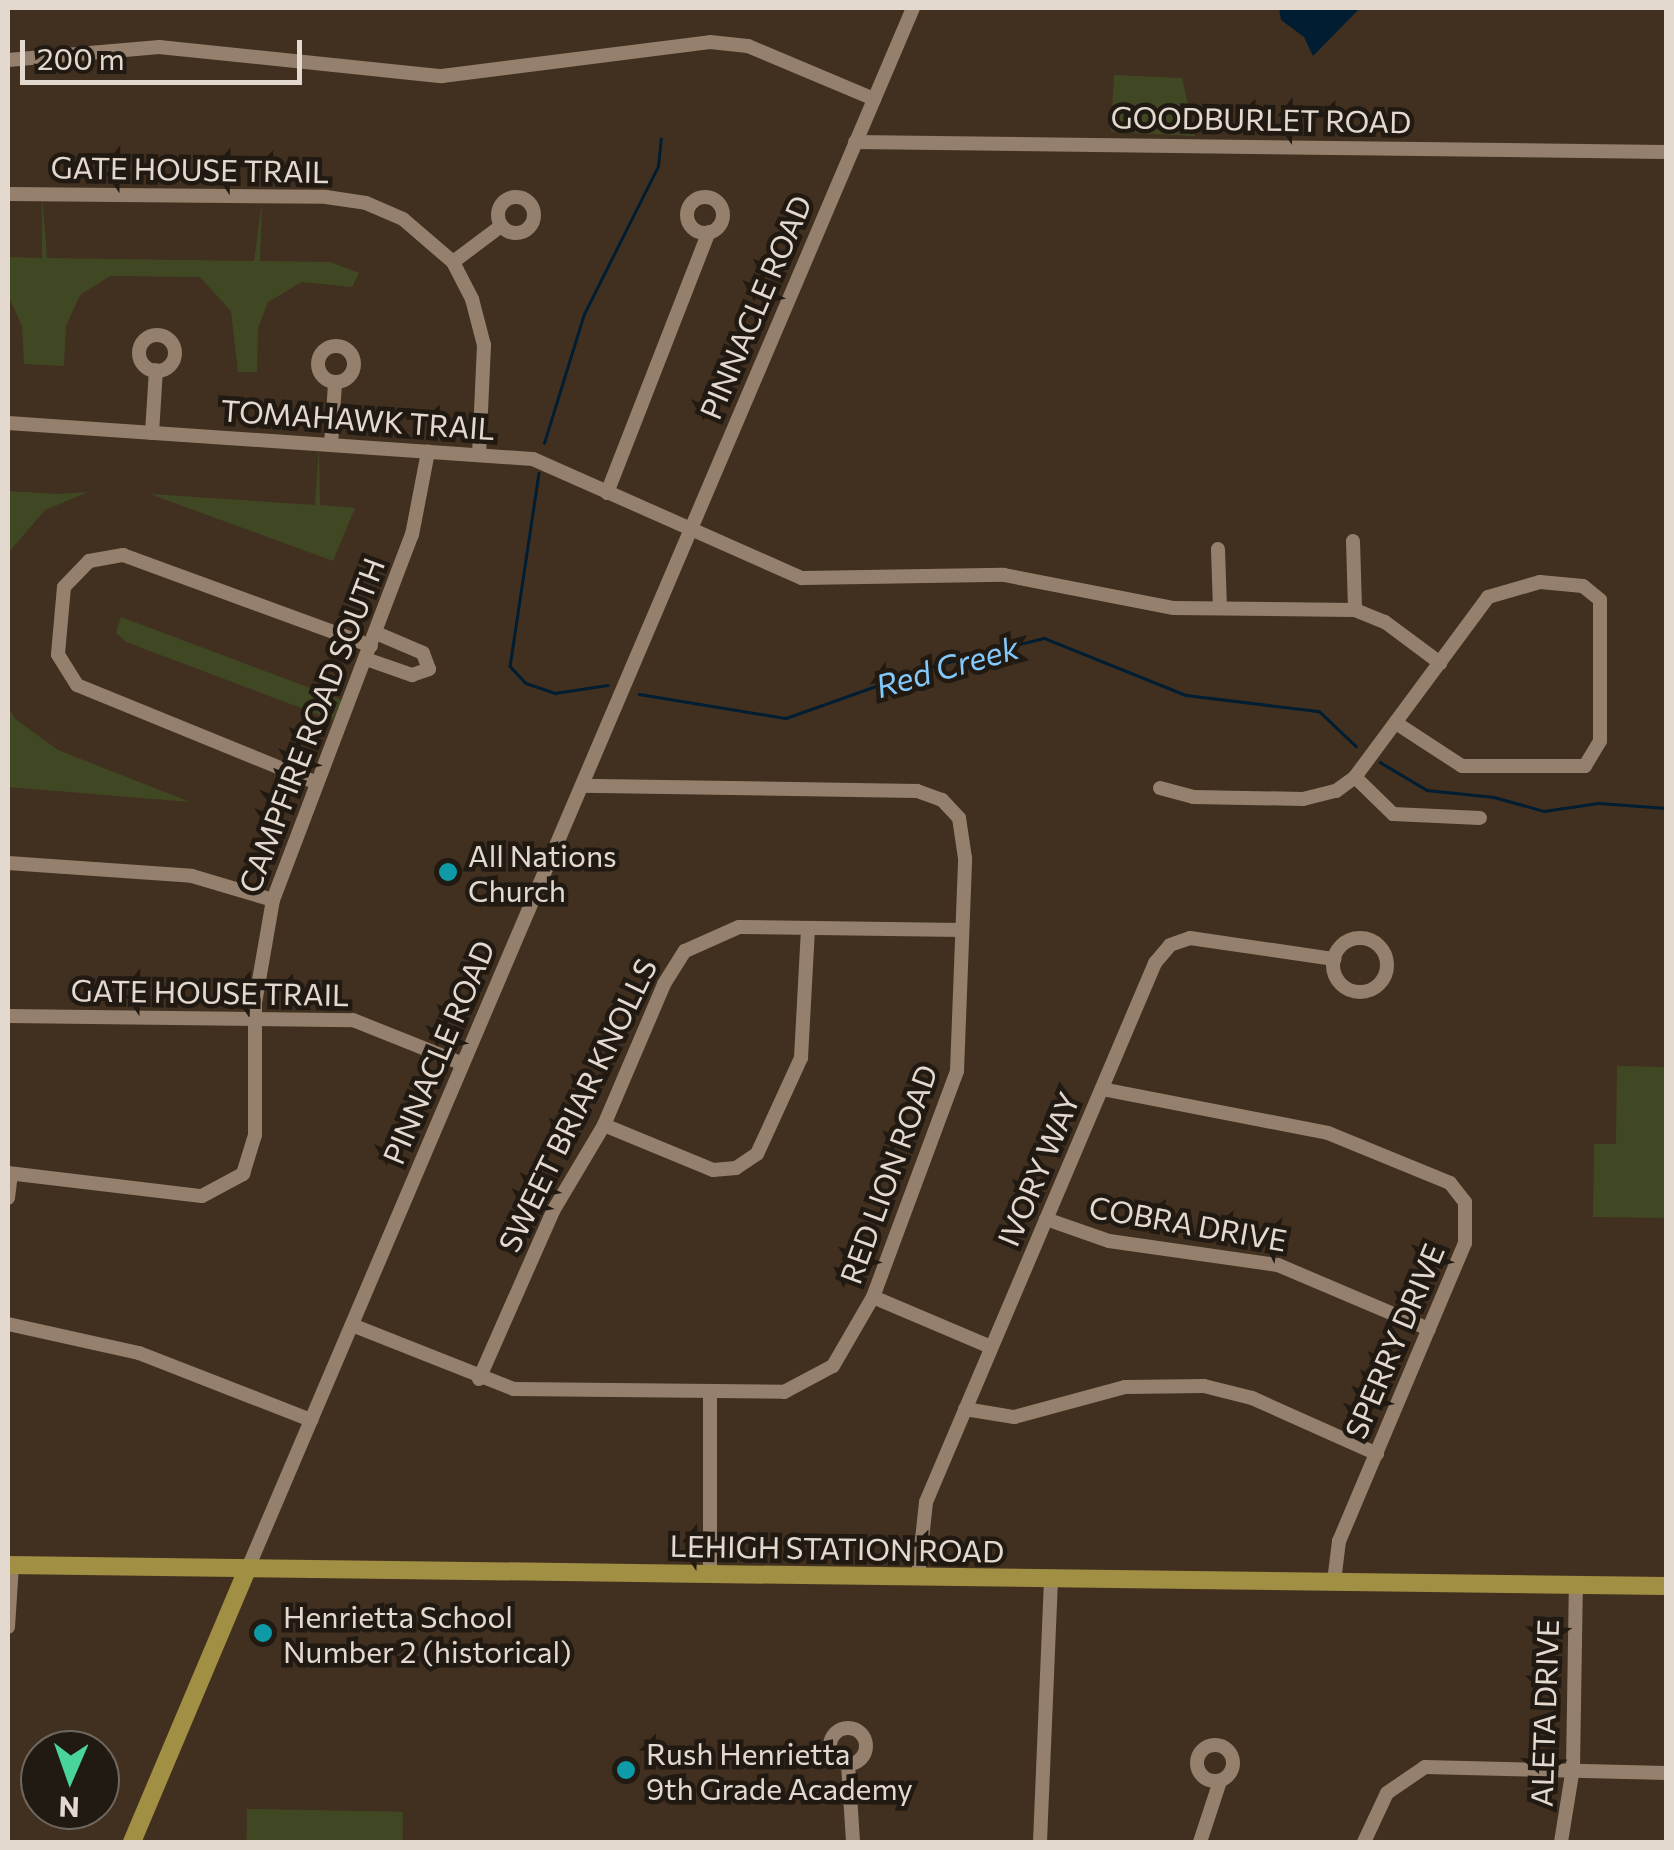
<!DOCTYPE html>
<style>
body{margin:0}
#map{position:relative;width:1674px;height:1850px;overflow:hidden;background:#41301f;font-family:Commissioner,sans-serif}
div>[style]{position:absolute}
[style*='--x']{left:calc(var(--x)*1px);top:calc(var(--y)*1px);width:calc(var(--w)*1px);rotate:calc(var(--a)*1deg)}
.green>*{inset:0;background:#404823;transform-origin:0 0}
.water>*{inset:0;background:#001d32}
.stream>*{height:2.5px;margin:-1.25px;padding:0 1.25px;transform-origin:1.25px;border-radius:1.25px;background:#001d32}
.minor>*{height:14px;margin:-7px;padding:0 7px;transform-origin:7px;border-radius:7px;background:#94806d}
.minor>.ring{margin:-7px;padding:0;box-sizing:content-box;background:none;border:14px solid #94806d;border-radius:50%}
.major>*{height:18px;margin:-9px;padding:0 9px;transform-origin:9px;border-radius:9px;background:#a18f44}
.dots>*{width:28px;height:28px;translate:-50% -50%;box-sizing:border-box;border:5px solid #211a12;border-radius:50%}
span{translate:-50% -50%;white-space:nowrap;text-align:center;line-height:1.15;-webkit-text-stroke:9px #211a12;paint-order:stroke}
.street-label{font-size:30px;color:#e4d9cf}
.poi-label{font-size:30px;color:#e4d9cf}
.left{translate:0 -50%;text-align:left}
.water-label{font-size:32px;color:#84c9fc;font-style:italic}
.frame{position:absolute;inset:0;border:10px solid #e4d9cf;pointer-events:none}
.north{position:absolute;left:20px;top:1730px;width:100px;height:100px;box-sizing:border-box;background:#211a12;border:2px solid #6f665e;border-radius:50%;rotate:182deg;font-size:28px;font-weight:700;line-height:40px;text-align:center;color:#e4d9cf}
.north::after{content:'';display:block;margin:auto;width:35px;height:45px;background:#49d49c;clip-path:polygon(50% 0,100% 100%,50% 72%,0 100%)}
.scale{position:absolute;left:20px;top:40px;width:282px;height:45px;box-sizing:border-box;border:5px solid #e4d9cf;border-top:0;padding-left:12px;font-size:30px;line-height:35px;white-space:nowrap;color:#e4d9cf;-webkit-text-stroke:8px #211a12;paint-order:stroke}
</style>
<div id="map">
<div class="green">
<i style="clip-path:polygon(1114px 75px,1182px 78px,1195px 136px,1111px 132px)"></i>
<i style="clip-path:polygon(42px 194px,47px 258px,254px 261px,262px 202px,260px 261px,330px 262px,359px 273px,352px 287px,302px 282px,268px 302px,258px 328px,257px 372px,238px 372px,231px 311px,200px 277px,110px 276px,80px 295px,66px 326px,64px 366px,24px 364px,22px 326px,8px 295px,8px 257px,42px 258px)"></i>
<i style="clip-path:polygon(319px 447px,320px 505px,355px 508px,333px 561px,150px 494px,315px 505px)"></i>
<i style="clip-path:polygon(8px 491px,57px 494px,88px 492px,45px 510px,8px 553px)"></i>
<i style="clip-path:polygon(121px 617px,342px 700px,333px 720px,126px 642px,116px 633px)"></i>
<i style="clip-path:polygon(8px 705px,14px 718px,58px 750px,190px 802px,8px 787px)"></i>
<i style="clip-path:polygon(1617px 1066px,1666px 1067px,1666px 1218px,1593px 1217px,1594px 1144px,1616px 1144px)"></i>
<i style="left:247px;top:1809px;width:156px;height:33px;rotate:1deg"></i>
</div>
<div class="water">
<i style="clip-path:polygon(1279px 8px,1360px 8px,1313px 56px,1304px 37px,1281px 20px)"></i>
</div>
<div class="stream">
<i style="--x:544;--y:443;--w:135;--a:-72.8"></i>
<i style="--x:584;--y:314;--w:165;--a:-63.4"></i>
<i style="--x:658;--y:166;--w:27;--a:-84"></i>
<i style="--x:539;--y:473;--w:195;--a:98.5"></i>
<i style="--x:510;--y:666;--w:23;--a:47"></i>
<i style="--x:526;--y:683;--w:31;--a:19"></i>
<i style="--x:555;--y:693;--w:53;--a:-8.7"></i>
<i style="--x:639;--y:694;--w:149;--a:9.3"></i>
<i style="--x:786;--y:718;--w:152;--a:-19.6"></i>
<i style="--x:929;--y:667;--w:119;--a:-14.2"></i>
<i style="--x:1044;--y:638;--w:153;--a:21.9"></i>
<i style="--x:1186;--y:695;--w:134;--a:6.9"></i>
<i style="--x:1319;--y:711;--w:51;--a:43.4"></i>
<i style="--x:1380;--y:762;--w:55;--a:30.8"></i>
<i style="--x:1427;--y:790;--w:67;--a:6"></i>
<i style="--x:1494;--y:797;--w:52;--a:15.6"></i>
<i style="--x:1544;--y:811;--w:56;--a:-8.3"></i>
<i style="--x:1599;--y:803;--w:67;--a:4.3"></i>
</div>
<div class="minor">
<i style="--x:8;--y:60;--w:152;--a:-4.9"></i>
<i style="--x:159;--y:47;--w:284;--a:5.9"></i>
<i style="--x:442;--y:76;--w:270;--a:-7.2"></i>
<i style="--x:710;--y:42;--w:38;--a:6"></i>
<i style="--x:748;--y:46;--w:137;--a:22.8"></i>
<i style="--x:855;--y:142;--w:811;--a:0.71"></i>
<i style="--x:8;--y:194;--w:318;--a:0.5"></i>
<i style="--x:326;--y:197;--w:40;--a:8.5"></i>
<i style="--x:366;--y:203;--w:40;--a:23.4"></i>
<i style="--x:403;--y:219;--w:66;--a:40.7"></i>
<i style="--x:453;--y:262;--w:42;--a:62.8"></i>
<i style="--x:472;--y:299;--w:48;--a:75.4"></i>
<i style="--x:484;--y:345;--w:110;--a:92.6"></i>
<i class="ring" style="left:498px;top:197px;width:22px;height:22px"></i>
<i class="ring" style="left:687px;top:197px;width:22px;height:22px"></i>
<i style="--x:453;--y:262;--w:60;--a:-36.9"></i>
<i class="ring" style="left:139px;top:335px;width:22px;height:22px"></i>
<i class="ring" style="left:318px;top:346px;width:22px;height:22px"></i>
<i style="--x:8;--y:423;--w:526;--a:3.92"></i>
<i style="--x:533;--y:459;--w:294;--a:23.9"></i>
<i style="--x:802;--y:578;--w:202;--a:-0.9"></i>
<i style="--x:1004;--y:575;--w:173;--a:11"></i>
<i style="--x:1174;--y:608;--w:181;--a:0.6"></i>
<i style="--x:1355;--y:610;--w:32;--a:22"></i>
<i style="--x:1385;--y:622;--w:69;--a:36.7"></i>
<i style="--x:152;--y:433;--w:63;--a:-86.4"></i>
<i style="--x:331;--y:445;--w:62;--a:-86.3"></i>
<i style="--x:607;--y:493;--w:280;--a:-68.7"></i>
<i style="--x:1353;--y:541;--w:69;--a:88.3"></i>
<i style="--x:1218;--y:549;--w:59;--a:88.1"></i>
<i style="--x:366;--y:659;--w:49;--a:19.2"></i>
<i style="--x:412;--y:675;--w:18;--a:-19"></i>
<i style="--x:429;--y:669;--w:17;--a:-111"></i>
<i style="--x:423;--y:653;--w:51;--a:-156.9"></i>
<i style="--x:1355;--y:777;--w:53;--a:44.2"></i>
<i style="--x:1393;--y:814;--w:87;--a:2.6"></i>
<i style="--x:317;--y:783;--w:259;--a:-157.8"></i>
<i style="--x:77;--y:685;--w:36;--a:-122"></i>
<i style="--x:58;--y:654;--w:67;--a:-84.9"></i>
<i style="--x:64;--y:587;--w:36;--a:-46"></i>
<i style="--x:89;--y:561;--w:35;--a:-10"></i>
<i style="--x:123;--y:555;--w:264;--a:20.1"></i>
<i style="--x:1160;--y:788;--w:34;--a:15"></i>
<i style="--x:1193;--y:797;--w:110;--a:1"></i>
<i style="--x:1303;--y:799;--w:34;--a:-14"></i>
<i style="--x:1336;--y:791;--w:24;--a:-36"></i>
<i style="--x:1355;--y:777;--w:224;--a:-53.5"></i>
<i style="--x:1488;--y:597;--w:54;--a:-16.1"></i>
<i style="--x:1540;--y:582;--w:43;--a:5.3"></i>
<i style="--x:1583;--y:586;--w:22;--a:39"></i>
<i style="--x:1600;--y:600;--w:141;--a:90"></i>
<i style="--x:1600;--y:741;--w:29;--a:121"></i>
<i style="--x:1585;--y:766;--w:123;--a:180"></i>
<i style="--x:1462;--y:766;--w:79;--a:-146.9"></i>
<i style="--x:8;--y:863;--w:184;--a:4"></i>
<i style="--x:192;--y:876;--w:84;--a:16.5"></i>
<i class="ring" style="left:1333px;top:938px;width:40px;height:40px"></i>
<i style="--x:8;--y:1016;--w:345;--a:0.7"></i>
<i style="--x:353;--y:1020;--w:118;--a:21.8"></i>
<i style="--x:1102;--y:1089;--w:230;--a:11"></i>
<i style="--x:1328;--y:1133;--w:132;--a:22.3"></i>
<i style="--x:1450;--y:1183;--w:24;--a:52"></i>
<i style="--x:1465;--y:1202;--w:41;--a:90"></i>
<i style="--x:1465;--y:1243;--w:324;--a:112.9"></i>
<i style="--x:1339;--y:1541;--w:41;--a:97"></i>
<i style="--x:604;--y:1125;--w:118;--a:22.4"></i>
<i style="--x:713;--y:1170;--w:23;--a:-5"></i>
<i style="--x:736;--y:1168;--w:25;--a:-34"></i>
<i style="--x:757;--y:1154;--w:106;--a:-65.4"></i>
<i style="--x:801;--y:1058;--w:130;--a:-86.9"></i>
<i style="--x:8;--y:1173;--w:195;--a:6.8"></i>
<i style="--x:202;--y:1196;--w:47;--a:-28.2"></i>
<i style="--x:243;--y:1174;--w:41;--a:-72.9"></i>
<i style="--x:255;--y:1135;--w:132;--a:-90"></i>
<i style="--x:255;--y:1003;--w:105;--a:-80.1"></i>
<i style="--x:273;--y:900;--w:391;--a:-69.2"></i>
<i style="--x:412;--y:535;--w:85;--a:-79.1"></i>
<i style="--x:8;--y:1198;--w:24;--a:-83"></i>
<i style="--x:1046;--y:1219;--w:67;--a:19.2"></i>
<i style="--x:1109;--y:1241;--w:171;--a:8.1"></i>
<i style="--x:1278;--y:1265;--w:164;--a:23"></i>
<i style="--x:873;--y:1297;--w:128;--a:23"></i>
<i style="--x:8;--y:1324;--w:134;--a:12.5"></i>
<i style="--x:139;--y:1353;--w:185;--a:21.3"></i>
<i style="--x:352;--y:1325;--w:174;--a:21.6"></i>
<i style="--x:514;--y:1389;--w:270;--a:0.6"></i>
<i style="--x:784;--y:1392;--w:55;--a:-28"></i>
<i style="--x:833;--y:1366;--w:80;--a:-59.9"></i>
<i style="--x:873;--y:1297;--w:241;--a:-69.6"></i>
<i style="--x:957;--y:1071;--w:213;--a:-87.8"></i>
<i style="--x:965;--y:858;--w:40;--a:-98.5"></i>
<i style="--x:959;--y:818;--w:25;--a:-133"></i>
<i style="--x:942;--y:800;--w:27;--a:-160"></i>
<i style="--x:917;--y:791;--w:335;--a:-179.1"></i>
<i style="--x:479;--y:1379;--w:184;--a:-66.2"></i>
<i style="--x:553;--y:1211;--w:100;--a:-59.3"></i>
<i style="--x:604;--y:1125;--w:153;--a:-66.9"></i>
<i style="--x:664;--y:984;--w:39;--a:-58"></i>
<i style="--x:685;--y:951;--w:59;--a:-24"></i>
<i style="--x:739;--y:927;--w:223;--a:0.8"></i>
<i style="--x:965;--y:1409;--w:50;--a:9.3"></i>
<i style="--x:1014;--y:1417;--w:115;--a:-15.1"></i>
<i style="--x:1125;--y:1387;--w:79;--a:-0.7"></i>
<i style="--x:1204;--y:1386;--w:49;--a:14"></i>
<i style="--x:1252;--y:1398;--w:137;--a:24.1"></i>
<i style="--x:248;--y:1568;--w:1696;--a:-66.91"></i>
<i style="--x:710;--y:1574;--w:183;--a:-90"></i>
<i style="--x:918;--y:1576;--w:74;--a:-83.8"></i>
<i style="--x:926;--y:1502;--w:586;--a:-66.98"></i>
<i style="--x:1155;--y:963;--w:23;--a:-50"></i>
<i style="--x:1170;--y:945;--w:21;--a:-19"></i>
<i style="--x:1190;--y:938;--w:146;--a:8.3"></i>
<i style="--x:8;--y:1627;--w:62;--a:-86.3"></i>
<i class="ring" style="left:830px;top:1728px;width:22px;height:22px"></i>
<i class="ring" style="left:1197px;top:1745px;width:22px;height:22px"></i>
<i style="--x:848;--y:1764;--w:78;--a:86.3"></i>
<i style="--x:1040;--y:1842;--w:264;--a:-87.6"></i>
<i style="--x:1200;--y:1842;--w:64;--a:-71.8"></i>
<i style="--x:1364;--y:1842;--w:54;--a:-64.9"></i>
<i style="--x:1387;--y:1793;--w:46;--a:-34.4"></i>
<i style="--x:1425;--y:1767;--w:241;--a:1.4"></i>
<i style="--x:1561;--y:1842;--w:75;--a:-80.8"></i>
<i style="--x:1573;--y:1768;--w:184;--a:-89.1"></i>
</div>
<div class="major">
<i style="--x:8;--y:1565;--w:1658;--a:0.73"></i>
<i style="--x:132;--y:1842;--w:298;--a:-67.1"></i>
</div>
<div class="dots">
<i style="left:448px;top:872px;background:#0f9aa8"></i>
<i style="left:263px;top:1633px;background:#0f9aa8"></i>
<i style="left:626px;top:1770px;background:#0f9aa8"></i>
</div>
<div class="street-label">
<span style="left:1261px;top:119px;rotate:1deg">GOODBURLET ROAD</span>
<span style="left:190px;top:169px;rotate:1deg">GATE HOUSE TRAIL</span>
<span style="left:755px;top:307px;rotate:-67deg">PINNACLE ROAD</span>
<span style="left:358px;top:419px;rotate:4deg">TOMAHAWK TRAIL</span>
<span style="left:311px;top:725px;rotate:-69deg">CAMPFIRE ROAD SOUTH</span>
<span style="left:210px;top:992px;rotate:1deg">GATE HOUSE TRAIL</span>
<span style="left:438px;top:1052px;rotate:-67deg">PINNACLE ROAD</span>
<span style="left:577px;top:1105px;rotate:-64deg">SWEET BRIAR KNOLLS</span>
<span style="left:1038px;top:1169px;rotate:-67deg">IVORY WAY</span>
<span style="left:888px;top:1174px;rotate:-70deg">RED LION ROAD</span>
<span style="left:1188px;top:1223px;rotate:10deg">COBRA DRIVE</span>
<span style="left:1394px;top:1341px;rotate:-67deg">SPERRY DRIVE</span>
<span style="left:837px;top:1548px;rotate:1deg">LEHIGH STATION ROAD</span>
<span style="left:1544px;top:1713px;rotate:-88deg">ALETA DRIVE</span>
</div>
<div class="poi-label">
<span class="left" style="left:468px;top:872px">All Nations<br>Church</span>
<span class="left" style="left:283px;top:1633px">Henrietta School<br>Number 2 (historical)</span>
<span class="left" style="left:646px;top:1770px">Rush Henrietta<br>9th Grade Academy</span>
</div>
<div class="water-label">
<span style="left:947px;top:666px;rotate:-16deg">Red Creek</span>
</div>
<div class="frame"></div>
<div class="north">N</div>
<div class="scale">200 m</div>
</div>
